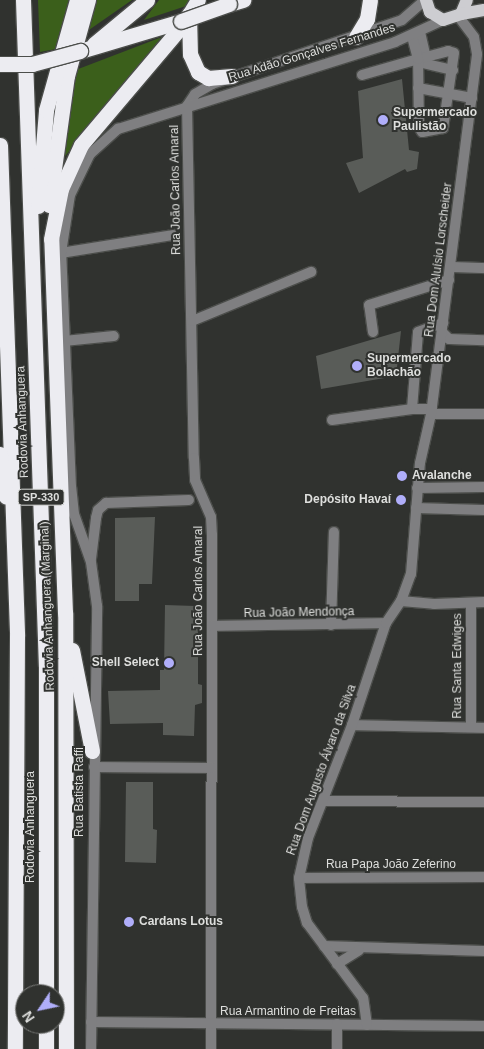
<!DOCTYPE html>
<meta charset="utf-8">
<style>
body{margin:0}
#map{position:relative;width:484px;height:1049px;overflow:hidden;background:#30322f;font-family:Arial,sans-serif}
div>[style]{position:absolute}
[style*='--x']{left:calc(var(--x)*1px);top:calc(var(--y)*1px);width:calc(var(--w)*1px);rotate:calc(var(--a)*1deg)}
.green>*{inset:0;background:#3b5f1b}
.building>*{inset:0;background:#595c58}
.roads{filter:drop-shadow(1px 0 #4c4e4b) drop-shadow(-1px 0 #4c4e4b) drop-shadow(0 1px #4c4e4b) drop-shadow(0 -1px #4c4e4b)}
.minor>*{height:10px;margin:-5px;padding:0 5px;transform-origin:5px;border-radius:5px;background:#7f7f81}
.major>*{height:12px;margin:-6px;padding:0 6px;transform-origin:6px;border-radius:6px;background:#cdcdd1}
.highway>*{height:15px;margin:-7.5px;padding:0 7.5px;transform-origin:7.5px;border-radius:7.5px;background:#ececf1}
.bridges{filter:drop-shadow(1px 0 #4c4e4b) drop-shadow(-1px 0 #4c4e4b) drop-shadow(0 1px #4c4e4b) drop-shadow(0 -1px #4c4e4b)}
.highway-bridge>*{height:15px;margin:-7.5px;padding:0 7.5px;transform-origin:7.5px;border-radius:7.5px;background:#ececf1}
.dots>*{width:14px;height:14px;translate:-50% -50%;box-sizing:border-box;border:2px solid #30322f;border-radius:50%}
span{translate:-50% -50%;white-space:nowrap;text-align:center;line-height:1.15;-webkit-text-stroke:4px #30322f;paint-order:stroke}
.shield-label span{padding:1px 4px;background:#30322f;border:1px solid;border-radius:4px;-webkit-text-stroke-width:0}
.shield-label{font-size:11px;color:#dedfdd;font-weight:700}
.street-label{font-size:12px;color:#dedfdd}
.poi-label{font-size:12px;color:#dedfdd;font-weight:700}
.left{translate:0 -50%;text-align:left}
.right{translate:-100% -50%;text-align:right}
.north{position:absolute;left:15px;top:984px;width:50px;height:50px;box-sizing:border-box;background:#30322f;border:1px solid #767775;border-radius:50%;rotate:236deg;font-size:14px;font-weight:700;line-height:20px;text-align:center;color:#dedfdd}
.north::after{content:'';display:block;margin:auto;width:18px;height:22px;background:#b0aefa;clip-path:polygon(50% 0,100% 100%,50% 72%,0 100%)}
</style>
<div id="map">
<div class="green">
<i style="clip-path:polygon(38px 0,72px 0,56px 49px,40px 52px)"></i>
<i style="clip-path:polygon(96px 0,132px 0,86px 32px)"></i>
<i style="clip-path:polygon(159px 0,190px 0,186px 6px,144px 20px)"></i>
<i style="clip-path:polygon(162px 37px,62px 160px,73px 71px)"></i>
</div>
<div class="building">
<i style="clip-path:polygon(402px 79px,409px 150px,419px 152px,417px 169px,407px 172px,405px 169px,359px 193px,346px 163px,363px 158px,358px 91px)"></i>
<i style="clip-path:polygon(401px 331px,396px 376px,321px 389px,316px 356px)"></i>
<i style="clip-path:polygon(155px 517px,152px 584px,139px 584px,139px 601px,115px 601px,115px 518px)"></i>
<i style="clip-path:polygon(165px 605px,195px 606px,198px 611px,198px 684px,202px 685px,202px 703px,195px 705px,194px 736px,163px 735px,163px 723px,110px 724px,108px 691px,160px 690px,160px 670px,164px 670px)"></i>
<i style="clip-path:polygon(126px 782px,153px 782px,153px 829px,157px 830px,156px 863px,125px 862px)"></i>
</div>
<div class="roads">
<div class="minor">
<i style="--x:420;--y:32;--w:26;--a:77"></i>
<i style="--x:418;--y:62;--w:36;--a:13"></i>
<i style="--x:362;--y:75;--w:58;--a:-15.9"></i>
<i style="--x:418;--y:59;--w:8;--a:-14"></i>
<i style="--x:426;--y:57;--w:23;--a:-15"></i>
<i style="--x:448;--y:51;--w:6;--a:18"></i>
<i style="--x:454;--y:53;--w:76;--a:98.3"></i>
<i style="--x:443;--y:128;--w:21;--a:169"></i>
<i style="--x:422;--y:132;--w:6;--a:-121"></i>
<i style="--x:419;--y:127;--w:68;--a:-90.8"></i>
<i style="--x:418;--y:59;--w:24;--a:-105"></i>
<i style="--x:418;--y:88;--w:55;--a:10.5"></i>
<i style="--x:187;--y:106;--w:352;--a:88.9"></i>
<i style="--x:194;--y:458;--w:22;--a:87"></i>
<i style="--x:195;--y:480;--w:40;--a:66.6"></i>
<i style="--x:211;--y:517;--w:18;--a:87"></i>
<i style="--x:212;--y:535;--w:514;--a:90.11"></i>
<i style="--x:187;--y:106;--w:14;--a:-56"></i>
<i style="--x:195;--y:94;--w:20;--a:-30"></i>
<i style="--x:212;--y:84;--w:200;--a:-18.6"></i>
<i style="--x:402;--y:20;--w:30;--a:-41"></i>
<i style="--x:61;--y:253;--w:114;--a:-9.1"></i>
<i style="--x:450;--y:267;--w:34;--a:2"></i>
<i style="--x:192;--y:321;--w:129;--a:-22.4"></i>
<i style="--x:373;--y:332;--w:27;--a:-98"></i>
<i style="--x:369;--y:305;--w:84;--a:-17.4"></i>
<i style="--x:442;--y:332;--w:10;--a:45"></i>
<i style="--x:449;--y:339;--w:35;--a:2"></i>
<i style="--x:64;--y:341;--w:50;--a:-5.7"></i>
<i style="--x:432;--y:409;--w:20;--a:180"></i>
<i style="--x:412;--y:409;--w:77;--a:-85.5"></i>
<i style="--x:418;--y:332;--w:27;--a:-20"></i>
<i style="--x:431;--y:414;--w:53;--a:0"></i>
<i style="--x:332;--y:420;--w:81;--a:-7.8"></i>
<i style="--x:417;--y:488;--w:67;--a:-0.9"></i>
<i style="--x:416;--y:508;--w:68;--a:1.7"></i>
<i style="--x:91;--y:559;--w:41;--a:-83"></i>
<i style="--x:96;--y:518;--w:8;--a:-76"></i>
<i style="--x:98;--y:510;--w:11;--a:-41"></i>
<i style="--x:106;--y:503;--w:83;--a:-2.1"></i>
<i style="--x:401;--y:601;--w:33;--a:5"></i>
<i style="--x:434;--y:604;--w:50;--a:-2.3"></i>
<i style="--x:471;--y:604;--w:123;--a:90"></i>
<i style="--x:331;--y:625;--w:93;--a:-88.2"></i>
<i style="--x:212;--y:626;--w:174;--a:-1"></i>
<i style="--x:352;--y:725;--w:132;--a:1.3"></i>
<i style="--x:94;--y:767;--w:117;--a:0.5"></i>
<i style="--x:324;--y:801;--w:160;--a:0.4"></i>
<i style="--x:299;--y:878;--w:185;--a:-0.3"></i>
<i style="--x:324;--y:946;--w:160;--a:1.8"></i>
<i style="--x:337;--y:964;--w:26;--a:-32"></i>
<i style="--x:91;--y:1022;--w:393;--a:0.6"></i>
<i style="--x:367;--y:1025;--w:27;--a:-98"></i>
<i style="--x:363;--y:998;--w:94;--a:-126.7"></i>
<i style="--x:307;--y:923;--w:17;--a:-107"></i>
<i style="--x:302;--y:907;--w:29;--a:-96"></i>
<i style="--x:299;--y:878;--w:41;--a:-77.3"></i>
<i style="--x:308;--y:838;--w:121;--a:-68.7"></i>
<i style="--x:352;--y:725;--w:108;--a:-71.6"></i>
<i style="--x:386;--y:623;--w:27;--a:-56"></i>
<i style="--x:401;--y:601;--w:29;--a:-70"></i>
<i style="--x:411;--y:574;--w:111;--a:-85.4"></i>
<i style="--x:420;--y:463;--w:50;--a:-77.3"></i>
<i style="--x:431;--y:414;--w:363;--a:-82.7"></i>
<i style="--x:477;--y:54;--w:17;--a:-100"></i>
<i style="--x:474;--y:37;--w:26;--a:-127"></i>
<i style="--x:91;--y:1049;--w:443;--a:-89.2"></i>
<i style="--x:97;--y:606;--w:44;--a:-97.8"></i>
<i style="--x:91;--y:562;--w:51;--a:-109.5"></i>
<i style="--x:74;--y:514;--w:27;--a:-96"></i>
<i style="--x:71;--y:487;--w:234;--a:-92.4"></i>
<i style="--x:61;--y:253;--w:59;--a:-81.2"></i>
<i style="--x:70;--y:195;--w:46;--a:-64"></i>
<i style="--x:90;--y:154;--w:38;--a:-42"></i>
<i style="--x:118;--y:129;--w:290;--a:-17.4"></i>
<i style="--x:395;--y:42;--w:53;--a:-24.6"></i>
<i style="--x:337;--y:1049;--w:25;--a:-90"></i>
</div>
<div class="major">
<i style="--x:426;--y:0;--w:13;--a:72"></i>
<i style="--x:430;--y:12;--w:15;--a:32"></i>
<i style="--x:443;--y:20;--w:19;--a:-18"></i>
<i style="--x:461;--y:14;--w:15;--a:-67"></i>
<i style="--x:461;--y:14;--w:23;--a:-10"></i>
</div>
<div class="highway">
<i style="--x:23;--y:0;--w:667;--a:88.03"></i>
<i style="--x:46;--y:667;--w:327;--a:90"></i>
<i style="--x:229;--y:4;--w:15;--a:-16"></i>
<i style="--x:189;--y:14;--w:40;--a:88.6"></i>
<i style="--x:190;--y:54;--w:20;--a:66"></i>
<i style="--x:198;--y:72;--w:12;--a:31"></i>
<i style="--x:208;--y:78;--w:24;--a:-5"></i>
<i style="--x:356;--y:37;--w:21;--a:-59"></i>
<i style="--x:367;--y:19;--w:19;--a:-81"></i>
<i style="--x:94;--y:44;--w:69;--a:-39.7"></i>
<i style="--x:80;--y:51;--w:105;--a:-16.5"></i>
<i style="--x:0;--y:145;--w:491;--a:88"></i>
<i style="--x:17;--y:636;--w:413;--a:90.3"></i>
<i style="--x:49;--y:205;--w:130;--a:-82.1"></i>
<i style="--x:67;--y:76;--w:79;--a:-74.6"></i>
<i style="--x:38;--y:206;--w:96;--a:-85.2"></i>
<i style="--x:46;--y:110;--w:114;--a:-74.3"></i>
<i style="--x:0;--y:454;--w:43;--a:82.1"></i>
<i style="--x:72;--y:650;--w:103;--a:78.8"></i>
<i style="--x:46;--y:1024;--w:25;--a:90"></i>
<i style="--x:66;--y:1049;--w:436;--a:-90.1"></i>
<i style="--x:65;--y:613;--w:374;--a:-92.1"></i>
<i style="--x:51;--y:239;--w:51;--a:-78.7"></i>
<i style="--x:61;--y:189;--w:48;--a:-65.6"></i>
<i style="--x:81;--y:145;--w:160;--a:-49.8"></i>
<i style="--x:184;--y:23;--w:27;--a:-59"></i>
</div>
</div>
<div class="bridges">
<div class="highway-bridge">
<i style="--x:181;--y:21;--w:51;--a:-19.5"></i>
<i style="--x:0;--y:64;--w:32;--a:0"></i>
<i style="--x:32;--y:64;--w:50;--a:-15.2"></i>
</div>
</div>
<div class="dots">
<i style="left:383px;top:120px;background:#b0aefa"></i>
<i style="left:357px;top:366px;background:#b0aefa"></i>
<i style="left:402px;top:476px;background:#b0aefa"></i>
<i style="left:401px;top:500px;background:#b0aefa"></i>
<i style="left:169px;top:663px;background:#b0aefa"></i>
<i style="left:129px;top:922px;background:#b0aefa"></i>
</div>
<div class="shield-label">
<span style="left:41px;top:497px">SP-330</span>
</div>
<div class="street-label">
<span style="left:312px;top:53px;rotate:-17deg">Rua Adão Gonçalves Fernandes</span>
<span style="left:176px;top:190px;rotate:-91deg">Rua João Carlos Amaral</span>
<span style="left:439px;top:260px;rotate:-83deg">Rua Dom Aluísio Lorscheider</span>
<span style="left:23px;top:422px;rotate:-92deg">Rodovia Anhanguera</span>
<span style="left:199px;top:591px;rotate:-90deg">Rua João Carlos Amaral</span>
<span style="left:48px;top:606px;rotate:-92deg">Rodovia Anhanguera (Marginal)</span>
<span style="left:299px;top:613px;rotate:-1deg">Rua João Mendonça</span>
<span style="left:458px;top:666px;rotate:-90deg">Rua Santa Edwiges</span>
<span style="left:322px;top:770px;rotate:-70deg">Rua Dom Augusto Álvaro da Silva</span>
<span style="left:80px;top:792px;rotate:-90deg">Rua Batista Raffi</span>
<span style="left:31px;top:827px;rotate:-90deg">Rodovia Anhanguera</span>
<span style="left:391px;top:865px">Rua Papa João Zeferino</span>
<span style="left:288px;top:1012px">Rua Armantino de Freitas</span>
</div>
<div class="poi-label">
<span class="left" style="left:393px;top:120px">Supermercado<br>Paulistão</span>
<span class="left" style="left:367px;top:366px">Supermercado<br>Bolachão</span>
<span class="left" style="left:412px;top:476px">Avalanche</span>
<span class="right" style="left:391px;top:500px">Depósito Havaí</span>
<span class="right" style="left:159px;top:663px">Shell Select</span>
<span class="left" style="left:139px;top:922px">Cardans Lotus</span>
</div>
<div class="north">N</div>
</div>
